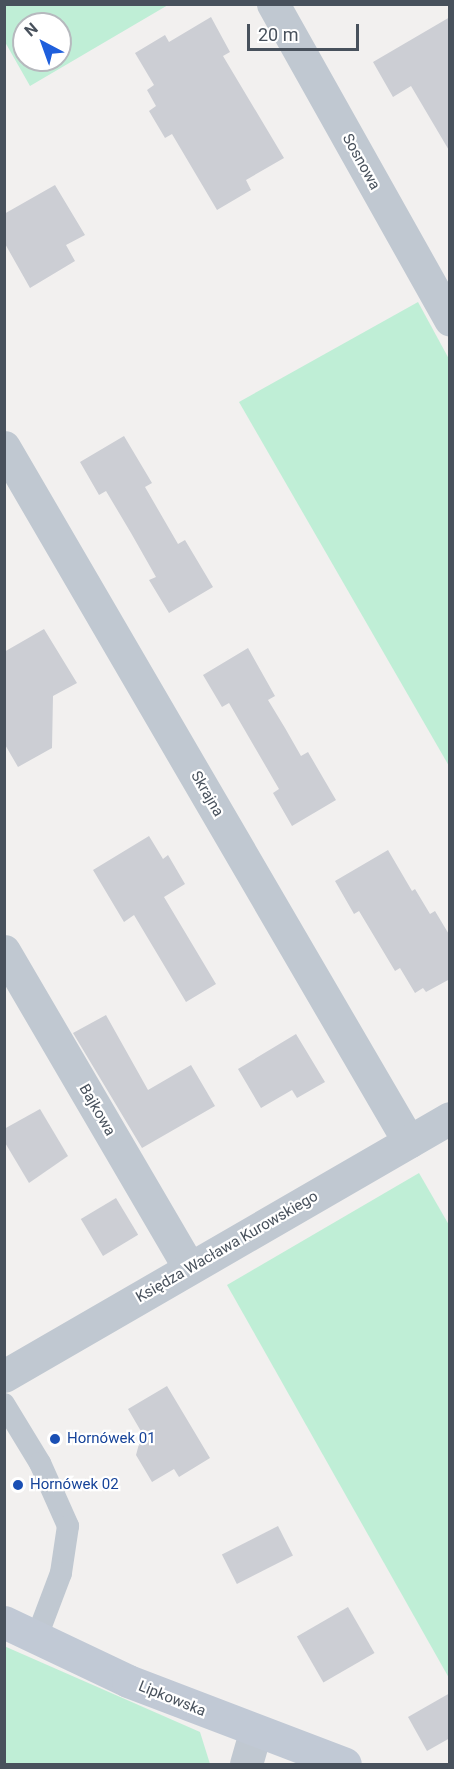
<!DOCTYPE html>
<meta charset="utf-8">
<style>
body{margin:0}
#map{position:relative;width:454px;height:1769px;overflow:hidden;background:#f2f0ef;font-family:Roboto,sans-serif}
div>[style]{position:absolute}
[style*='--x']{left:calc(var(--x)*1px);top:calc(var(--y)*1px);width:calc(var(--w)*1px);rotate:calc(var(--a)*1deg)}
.green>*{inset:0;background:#bfeed6}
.building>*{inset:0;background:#ccced4;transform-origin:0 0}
.lane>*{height:22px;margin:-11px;padding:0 11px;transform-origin:11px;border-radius:11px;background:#c0c8d1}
.street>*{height:33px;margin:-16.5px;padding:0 16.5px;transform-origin:16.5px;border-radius:16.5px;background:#c0c8d1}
.secondary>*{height:33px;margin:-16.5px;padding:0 16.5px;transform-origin:16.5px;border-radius:16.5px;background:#c1c9d5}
.dots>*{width:16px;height:16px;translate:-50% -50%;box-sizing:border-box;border:3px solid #fff;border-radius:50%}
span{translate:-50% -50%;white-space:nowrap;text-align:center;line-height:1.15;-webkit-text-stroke:4.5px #fff;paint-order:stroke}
.street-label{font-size:15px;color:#48515c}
.transit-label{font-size:15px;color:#164399}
.left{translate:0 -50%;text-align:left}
.frame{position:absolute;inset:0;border:6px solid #48515c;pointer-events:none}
.north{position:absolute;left:12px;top:12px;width:60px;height:60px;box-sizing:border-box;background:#fff;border:2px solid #b6b9be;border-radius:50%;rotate:319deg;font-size:16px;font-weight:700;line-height:24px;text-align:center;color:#48515c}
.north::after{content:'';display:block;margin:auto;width:21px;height:27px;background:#1f5fdc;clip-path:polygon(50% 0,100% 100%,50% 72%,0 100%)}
.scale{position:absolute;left:247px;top:24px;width:112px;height:27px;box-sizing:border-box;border:3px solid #48515c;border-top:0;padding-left:8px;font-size:18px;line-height:21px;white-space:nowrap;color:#48515c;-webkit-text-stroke:4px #fff;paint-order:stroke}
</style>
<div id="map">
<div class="green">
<i style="clip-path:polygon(evenodd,4px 5px,5px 4px,168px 5px,30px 86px,5px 42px,4px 5px,24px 24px,60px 24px,60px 60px,24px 60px,24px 24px)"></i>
<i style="clip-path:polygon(418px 302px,449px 359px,449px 766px,239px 402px)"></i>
<i style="clip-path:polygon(419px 1173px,449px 1225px,449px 1678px,227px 1285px)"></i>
<i style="clip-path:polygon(4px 1646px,200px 1732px,210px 1764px,5px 1764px)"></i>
</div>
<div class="building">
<i style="clip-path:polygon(211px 17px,230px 52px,223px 56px,284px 158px,246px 180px,251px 190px,217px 210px,172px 134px,165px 138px,149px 111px,156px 106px,147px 90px,154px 85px,135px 53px,165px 35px,169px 42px)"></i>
<i style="clip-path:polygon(450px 17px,450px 152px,411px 86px,393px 97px,373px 62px)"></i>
<i style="clip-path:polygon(55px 185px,85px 235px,66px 245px,75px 261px,30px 288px,4px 242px,4px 214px)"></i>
<i style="clip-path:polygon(124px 436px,152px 483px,145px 487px,178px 544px,185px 540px,213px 587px,169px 613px,149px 580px,156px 577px,131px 533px,106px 491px,99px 495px,80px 462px)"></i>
<i style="clip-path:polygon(44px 629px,77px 683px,53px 696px,52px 748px,18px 767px,4px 743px,4px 652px)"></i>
<i style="clip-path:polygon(248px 648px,275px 696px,268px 700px,285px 728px,301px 756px,308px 752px,336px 800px,292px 826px,273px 793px,279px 789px,229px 703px,222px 707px,203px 675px)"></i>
<i style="clip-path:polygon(149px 836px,163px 859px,168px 855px,185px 884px,164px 897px,216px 984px,186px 1002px,134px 915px,124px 922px,93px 870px)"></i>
<i style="clip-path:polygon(388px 850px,412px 891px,415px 889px,430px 914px,435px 911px,450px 936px,450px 979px,426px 992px,423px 988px,415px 993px,400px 968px,395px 971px,359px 911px,354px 914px,335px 881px)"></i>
<i style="clip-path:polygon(106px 1015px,148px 1090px,191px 1065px,215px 1106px,142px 1148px,73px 1033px)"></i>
<i style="clip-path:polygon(296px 1034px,325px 1082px,297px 1098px,292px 1090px,261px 1108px,238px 1069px)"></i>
<i style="clip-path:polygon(40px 1109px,68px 1156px,29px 1183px,4px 1141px,4px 1129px)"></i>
<i style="left:116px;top:1198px;width:43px;height:41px;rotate:59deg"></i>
<i style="clip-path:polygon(167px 1386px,210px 1458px,179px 1477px,174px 1469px,152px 1482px,136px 1455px,142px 1433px,128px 1409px)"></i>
<i style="left:278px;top:1526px;width:33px;height:63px;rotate:63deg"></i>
<i style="left:348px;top:1607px;width:53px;height:59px;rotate:60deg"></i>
<i style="clip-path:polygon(450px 1693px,450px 1738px,427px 1751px,408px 1717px)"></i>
</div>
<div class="lane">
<i style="--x:4;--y:1404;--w:69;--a:58.6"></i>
<i style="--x:40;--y:1463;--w:69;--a:66"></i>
<i style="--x:68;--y:1526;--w:48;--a:98.5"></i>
<i style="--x:61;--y:1573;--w:71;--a:110.7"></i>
</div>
<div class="street">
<i style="--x:273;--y:4;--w:362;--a:60.7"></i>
<i style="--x:4;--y:447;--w:804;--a:59.77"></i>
<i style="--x:4;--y:951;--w:367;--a:59.7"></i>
<i style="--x:4;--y:1376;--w:515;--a:-30.05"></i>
<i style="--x:246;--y:1764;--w:33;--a:-74"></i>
</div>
<div class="secondary">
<i style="--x:4;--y:1622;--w:137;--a:25.4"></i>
<i style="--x:128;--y:1681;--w:232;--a:20.9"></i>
</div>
<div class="dots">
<i style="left:55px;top:1439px;background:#1a4fb4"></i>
<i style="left:18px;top:1485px;background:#1a4fb4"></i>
</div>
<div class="street-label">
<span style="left:361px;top:162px;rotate:61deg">Sosnowa</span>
<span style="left:207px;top:794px;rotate:60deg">Skrajna</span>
<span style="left:97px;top:1110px;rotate:60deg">Bajkowa</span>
<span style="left:227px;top:1247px;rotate:-30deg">Księdza Wacława Kurowskiego</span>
<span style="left:172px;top:1699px;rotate:22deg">Lipkowska</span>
</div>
<div class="transit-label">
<span class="left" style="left:67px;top:1439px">Hornówek 01</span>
<span class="left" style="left:30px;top:1485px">Hornówek 02</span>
</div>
<div class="frame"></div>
<div class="north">N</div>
<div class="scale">20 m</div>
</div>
